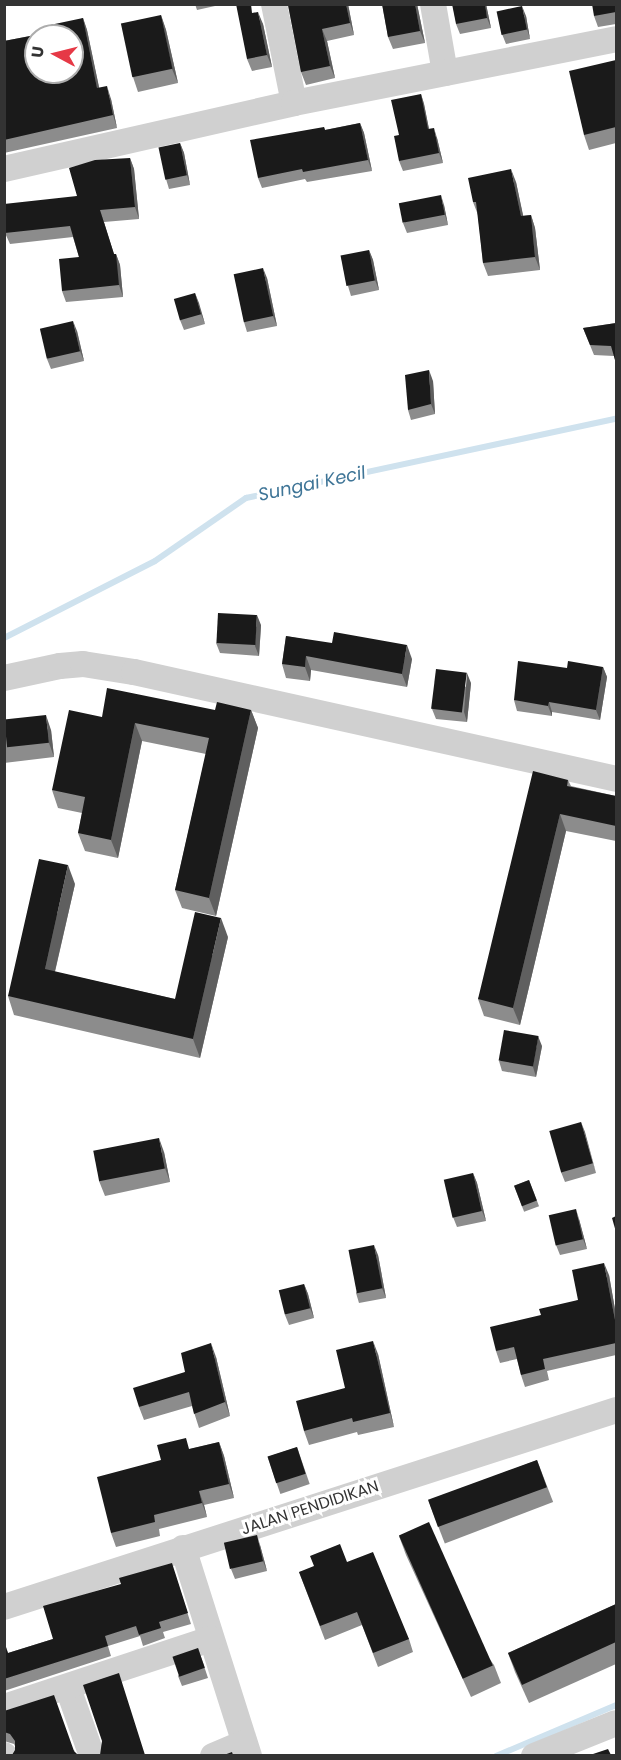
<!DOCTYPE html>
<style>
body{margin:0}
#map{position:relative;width:621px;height:1760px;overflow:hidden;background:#fff;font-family:Poppins,sans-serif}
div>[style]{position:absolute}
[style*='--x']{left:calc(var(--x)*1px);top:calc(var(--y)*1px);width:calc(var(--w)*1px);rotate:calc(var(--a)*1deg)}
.stream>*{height:6px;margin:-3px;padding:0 3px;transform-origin:3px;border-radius:3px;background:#cfe2ee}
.minor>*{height:26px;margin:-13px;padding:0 13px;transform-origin:13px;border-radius:13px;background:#d0d0d0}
.wall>*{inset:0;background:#8c8c8c;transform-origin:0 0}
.shaded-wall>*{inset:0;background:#5f5f5f}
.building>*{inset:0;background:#1a1a1a;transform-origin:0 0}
span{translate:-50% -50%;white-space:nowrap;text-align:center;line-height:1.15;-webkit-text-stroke:6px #fff;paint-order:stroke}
.street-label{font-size:16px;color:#333}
.water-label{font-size:18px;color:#3f7597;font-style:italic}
.frame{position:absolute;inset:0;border:6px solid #333;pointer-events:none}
.north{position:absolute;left:24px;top:24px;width:60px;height:60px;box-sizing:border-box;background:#fff;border:2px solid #adadad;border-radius:50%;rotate:277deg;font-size:16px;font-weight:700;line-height:24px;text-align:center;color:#333}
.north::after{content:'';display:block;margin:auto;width:21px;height:27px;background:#e63946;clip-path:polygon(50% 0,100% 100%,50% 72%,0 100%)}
</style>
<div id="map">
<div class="stream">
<i style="--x:4;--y:638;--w:169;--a:-27"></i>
<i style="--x:155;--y:561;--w:111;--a:-34.7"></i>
<i style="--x:246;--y:498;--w:378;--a:-12.1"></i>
<i style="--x:496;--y:1756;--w:130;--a:-23"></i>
</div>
<div class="minor">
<i style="--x:274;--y:4;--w:101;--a:78.6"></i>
<i style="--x:433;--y:4;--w:70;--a:80.1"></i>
<i style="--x:4;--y:169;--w:297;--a:-12.8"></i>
<i style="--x:294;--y:103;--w:328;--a:-11.2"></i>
<i style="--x:4;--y:678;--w:57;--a:-12.1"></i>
<i style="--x:60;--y:666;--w:23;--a:-5"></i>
<i style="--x:83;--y:664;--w:52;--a:8.9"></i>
<i style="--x:134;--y:672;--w:494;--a:12.5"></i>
<i style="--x:183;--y:1548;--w:218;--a:72.4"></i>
<i style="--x:4;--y:1607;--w:643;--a:-17.84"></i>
<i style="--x:68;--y:1688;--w:72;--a:70.6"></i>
<i style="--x:4;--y:1707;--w:218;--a:-18.2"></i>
<i style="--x:4;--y:1755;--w:1;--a:45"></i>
<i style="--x:213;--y:1756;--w:34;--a:-23"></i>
<i style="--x:534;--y:1756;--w:88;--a:-21.9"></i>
</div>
<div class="wall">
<i style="clip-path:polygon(195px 4px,224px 4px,197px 10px)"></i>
<i style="clip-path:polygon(348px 4px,354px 35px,327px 41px,335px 78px,306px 85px,301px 72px,288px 5px)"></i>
<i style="clip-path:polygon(382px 4px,417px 4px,425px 43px,393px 49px,388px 37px)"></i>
<i style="clip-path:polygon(486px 4px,491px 28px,460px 34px,456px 24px)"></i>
<i style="clip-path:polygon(616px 4px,616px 24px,598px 27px,594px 16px)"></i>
<i style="clip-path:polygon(254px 13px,263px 24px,272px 67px,252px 71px,247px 59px)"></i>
<i style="clip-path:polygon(161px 15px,166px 30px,178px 83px,138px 92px,133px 77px)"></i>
<i style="clip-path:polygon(526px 16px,530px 39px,506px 44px,502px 34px)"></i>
<i style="clip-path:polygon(83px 18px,87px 30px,99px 88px,111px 99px,117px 128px,4px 153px,4px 41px,51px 32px)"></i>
<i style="clip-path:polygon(616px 60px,616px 143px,589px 150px,584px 135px)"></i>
<i style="clip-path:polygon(421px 94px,424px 104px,429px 129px,437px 138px,443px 163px,403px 171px,399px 161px,399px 135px)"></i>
<i style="clip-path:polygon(360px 123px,364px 133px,372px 171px,307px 182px,305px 179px,262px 188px,258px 178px,324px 127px,325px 130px)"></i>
<i style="clip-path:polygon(180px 143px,184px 153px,190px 185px,169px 189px,166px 179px)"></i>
<i style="clip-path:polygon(130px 158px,134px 169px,139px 219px,104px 222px,114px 254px,116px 254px,120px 265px,123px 297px,66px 302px,62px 291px,79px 257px,73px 237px,10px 244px,5px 233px,77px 196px)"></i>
<i style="clip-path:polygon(516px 182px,523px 216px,531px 215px,535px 228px,540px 270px,488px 276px,483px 263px,478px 215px,473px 202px)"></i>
<i style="clip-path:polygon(444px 205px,448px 225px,407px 233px,403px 223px)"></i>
<i style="clip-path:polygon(369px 250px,373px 260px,379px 290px,351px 296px,348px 286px)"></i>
<i style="clip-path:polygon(267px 278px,277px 326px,247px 332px,244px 322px)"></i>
<i style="clip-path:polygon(195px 293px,205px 324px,184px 330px,180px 320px)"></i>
<i style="clip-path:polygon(616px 323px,616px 364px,614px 356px,594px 355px,583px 328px)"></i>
<i style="clip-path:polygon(77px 331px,84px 361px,51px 369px,47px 359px)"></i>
<i style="clip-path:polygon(433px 381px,435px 414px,411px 420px,408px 410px)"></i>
<i style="clip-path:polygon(261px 625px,259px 656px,220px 653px,216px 643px)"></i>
<i style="clip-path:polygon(286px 636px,412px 659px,407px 687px,311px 670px,310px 681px,286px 678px,282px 664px)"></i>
<i style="clip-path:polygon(603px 667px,607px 677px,600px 720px,552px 712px,552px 716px,517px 711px,514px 700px,567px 668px)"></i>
<i style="clip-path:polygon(471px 683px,467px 722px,436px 719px,432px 709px)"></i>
<i style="clip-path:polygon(251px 710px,258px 728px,216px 916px,182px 908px,175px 890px,206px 754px,142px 741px,118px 858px,85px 851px,78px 833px,82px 813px,58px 808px,52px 790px,102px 717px)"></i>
<i style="clip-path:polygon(4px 721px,51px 730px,54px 757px,4px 763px)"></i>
<i style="clip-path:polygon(568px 780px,571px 786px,616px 796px,616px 841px,566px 831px,520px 1025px,484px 1016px,478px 999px)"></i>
<i style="clip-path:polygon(75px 884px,55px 972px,175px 999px,228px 937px,200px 1058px,14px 1015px,8px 996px)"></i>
<i style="clip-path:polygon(542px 1046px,536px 1077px,502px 1071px,499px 1061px)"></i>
<i style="clip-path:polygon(581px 1122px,596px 1173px,565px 1182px,561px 1172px)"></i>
<i style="clip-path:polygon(164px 1152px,170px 1182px,105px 1196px,99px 1181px)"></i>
<i style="clip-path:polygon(473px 1173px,477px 1183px,486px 1221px,457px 1227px,453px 1217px)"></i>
<i style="left:529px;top:1180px;width:28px;height:16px;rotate:69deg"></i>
<i style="clip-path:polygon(579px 1219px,587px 1249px,560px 1255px,556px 1245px)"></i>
<i style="clip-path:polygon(378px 1255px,386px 1298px,359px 1303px,356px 1293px)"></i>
<i style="clip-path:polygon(609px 1275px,616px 1315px,616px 1355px,547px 1371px,549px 1380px,525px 1387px,521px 1375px,517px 1359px,500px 1363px,496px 1351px,541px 1315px,578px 1300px)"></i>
<i style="clip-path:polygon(304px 1284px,308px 1294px,314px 1318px,289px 1325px,285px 1315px)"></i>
<i style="clip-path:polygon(378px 1354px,394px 1427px,358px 1435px,357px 1432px,309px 1445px,304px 1431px)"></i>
<i style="clip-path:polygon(216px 1357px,230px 1416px,199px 1428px,192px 1406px,144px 1420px,139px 1407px,185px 1372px)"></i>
<i style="clip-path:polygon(219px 1442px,224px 1456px,234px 1498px,204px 1505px,207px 1517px,159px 1529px,160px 1536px,116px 1547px,111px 1533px,161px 1460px,190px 1449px)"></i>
<i style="left:297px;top:1447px;width:39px;height:31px;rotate:71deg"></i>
<i style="left:537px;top:1460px;width:45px;height:116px;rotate:69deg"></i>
<i style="clip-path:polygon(399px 1536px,494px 1665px,501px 1683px,471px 1697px,406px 1555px)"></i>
<i style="clip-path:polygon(260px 1545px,267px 1571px,235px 1579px,231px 1569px)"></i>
<i style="clip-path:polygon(347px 1562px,409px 1639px,413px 1652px,378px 1667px,362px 1625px,325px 1640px,299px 1572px)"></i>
<i style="clip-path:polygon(175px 1574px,191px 1624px,163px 1632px,165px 1638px,143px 1646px,140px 1636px,108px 1646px,111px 1656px,4px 1691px,4px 1640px,8px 1653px,53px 1639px)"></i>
<i style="clip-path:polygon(616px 1604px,616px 1664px,529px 1703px,515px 1672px,508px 1653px)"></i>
<i style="clip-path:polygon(198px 1648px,208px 1678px,182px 1686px,178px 1676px)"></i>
<i style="clip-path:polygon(4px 1711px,75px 1751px,15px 1750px,15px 1746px,14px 1744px,4px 1741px)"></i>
</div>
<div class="shaded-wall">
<i style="clip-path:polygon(346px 4px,348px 4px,354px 35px,350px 23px)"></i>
<i style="clip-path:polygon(415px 4px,417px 4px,425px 43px,420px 31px)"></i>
<i style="clip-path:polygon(485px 4px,486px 4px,491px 28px,487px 18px)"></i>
<i style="clip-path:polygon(522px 6px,526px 16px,530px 39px,527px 29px)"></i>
<i style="clip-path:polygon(258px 12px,263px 24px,272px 67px,267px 55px)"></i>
<i style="clip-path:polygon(161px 15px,166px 30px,178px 83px,172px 69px)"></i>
<i style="clip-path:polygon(83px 18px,87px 30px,102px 101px,97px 88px)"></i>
<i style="clip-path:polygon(322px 29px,327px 41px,335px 78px,330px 66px)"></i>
<i style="clip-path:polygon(107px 86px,111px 99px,117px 128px,113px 115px)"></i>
<i style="clip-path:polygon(421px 94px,424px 104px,431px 139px,428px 129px)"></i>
<i style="clip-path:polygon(360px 123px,364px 133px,372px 171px,368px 160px)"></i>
<i style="clip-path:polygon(434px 128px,437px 138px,443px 163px,439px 153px)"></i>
<i style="clip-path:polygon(180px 143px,184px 153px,190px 185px,187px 175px)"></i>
<i style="clip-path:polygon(130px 158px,134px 169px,139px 219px,135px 207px)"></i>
<i style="clip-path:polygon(511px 169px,516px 182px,526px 229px,521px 216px)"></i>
<i style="clip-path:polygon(441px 195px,444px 205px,448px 225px,445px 215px)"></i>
<i style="clip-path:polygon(100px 210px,116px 262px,116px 254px,120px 265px,123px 297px,119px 285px)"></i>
<i style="clip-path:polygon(531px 215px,535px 228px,540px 270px,535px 257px)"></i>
<i style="clip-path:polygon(369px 250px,373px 260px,379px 290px,375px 280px)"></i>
<i style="clip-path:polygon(263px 268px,267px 278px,277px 326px,273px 316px)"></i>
<i style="clip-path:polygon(195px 293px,199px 303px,205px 324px,201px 314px)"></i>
<i style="clip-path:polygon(73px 321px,77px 331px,84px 361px,80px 351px)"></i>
<i style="clip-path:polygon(429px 370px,433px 381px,435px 414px,431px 404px)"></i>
<i style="clip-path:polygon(257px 615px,261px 625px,259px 656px,255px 646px)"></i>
<i style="clip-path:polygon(407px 645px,412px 659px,407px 687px,402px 674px)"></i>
<i style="clip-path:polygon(306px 656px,311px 670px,310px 681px,305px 667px)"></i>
<i style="clip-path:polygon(603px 667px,607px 677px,600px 720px,596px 710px)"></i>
<i style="clip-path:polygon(467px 673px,471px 683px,467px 722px,464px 712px)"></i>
<i style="clip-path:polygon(549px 702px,552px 712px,552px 716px,548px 706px)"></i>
<i style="clip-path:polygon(251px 710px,258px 728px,216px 916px,209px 898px)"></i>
<i style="clip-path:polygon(46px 715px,51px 730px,54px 757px,49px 743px)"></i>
<i style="clip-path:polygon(135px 723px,142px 741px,118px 858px,111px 840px)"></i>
<i style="clip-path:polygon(560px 814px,566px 831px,520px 1025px,513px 1008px)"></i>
<i style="clip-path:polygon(68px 865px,75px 884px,51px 988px,45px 969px)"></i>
<i style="clip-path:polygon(221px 918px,228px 937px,200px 1058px,193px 1039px)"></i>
<i style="clip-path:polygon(538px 1036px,542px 1046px,536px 1077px,533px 1067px)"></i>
<i style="clip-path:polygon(581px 1122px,585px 1132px,596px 1173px,593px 1163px)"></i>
<i style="clip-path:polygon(159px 1138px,164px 1152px,170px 1182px,165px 1168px)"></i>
<i style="clip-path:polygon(473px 1173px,477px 1183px,486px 1221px,482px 1211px)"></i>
<i style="clip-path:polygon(576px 1209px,579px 1219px,587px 1249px,583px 1239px)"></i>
<i style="clip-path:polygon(374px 1245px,378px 1255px,386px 1298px,382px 1288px)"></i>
<i style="clip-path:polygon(604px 1263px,609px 1275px,616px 1315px,616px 1325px)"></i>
<i style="clip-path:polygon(304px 1284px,308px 1294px,314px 1318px,310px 1308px)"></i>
<i style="clip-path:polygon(373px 1341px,378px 1354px,394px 1427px,390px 1413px)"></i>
<i style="clip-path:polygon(211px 1343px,216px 1357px,230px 1416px,225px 1402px)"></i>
<i style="clip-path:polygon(219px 1442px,224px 1456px,234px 1498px,229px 1484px)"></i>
<i style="clip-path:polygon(199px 1491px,204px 1505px,207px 1517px,202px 1503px)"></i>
<i style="clip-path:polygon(257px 1535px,260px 1545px,267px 1571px,263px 1561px)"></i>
</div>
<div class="building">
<i style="clip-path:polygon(236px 4px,251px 4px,252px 13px,258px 12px,267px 55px,247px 59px)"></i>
<i style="clip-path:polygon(346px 4px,350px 23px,322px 29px,330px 66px,301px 72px,288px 5px)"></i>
<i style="clip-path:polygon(382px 4px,415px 4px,420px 31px,388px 37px)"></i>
<i style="clip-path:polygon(452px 4px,485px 4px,487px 18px,456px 24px)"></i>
<i style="clip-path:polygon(592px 4px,616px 4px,616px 12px,594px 16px)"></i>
<i style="left:522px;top:6px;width:24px;height:26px;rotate:78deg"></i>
<i style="left:161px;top:15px;width:55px;height:41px;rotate:78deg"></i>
<i style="clip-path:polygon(evenodd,83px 18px,97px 88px,107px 86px,113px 115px,4px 140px,4px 41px,51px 32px,50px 25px,83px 18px,36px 36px,72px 36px,72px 72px,36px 72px,36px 36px)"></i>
<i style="clip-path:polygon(616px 60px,616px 127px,584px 135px,569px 71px)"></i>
<i style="clip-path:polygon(421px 94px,428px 129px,434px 128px,439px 153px,399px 161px,394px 136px,399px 135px,391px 100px)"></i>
<i style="clip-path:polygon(360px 123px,368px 160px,303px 172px,302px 169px,258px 178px,250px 140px,324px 127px,325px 130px)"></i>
<i style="left:180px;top:143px;width:33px;height:22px;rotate:78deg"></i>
<i style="clip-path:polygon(130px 158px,135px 207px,100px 210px,114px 254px,116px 254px,119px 285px,62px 291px,59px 259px,79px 257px,70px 226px,5px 233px,4px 204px,77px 196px,69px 168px,95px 160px)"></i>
<i style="clip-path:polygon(511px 169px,521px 216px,531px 215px,535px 257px,483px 263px,476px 202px,473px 202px,468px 178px)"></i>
<i style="left:441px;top:195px;width:20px;height:43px;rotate:79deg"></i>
<i style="left:369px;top:250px;width:31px;height:29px;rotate:79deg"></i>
<i style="left:263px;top:268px;width:49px;height:30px;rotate:78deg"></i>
<i style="left:195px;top:293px;width:22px;height:22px;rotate:74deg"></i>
<i style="left:73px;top:321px;width:31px;height:34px;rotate:77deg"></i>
<i style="clip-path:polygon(616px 323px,616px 359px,615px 360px,611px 346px,590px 345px,583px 328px)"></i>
<i style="clip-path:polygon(429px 370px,431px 404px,408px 410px,405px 375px)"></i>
<i style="left:218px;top:613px;width:39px;height:30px;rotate:3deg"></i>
<i style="clip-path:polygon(334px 632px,407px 645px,402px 674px,306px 656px,305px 667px,282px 664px,286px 636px,332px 643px)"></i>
<i style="clip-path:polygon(518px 661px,567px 668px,568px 661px,603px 667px,596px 710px,549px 702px,548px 706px,514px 700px)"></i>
<i style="left:436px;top:669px;width:31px;height:40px;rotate:7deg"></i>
<i style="clip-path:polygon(107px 688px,215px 710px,217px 702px,251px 710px,209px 898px,175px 890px,209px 738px,135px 723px,111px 840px,78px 833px,85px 797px,52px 790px,69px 710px,102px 717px)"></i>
<i style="left:46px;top:715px;width:28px;height:42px;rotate:84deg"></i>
<i style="clip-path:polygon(533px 771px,568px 780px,567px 786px,616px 796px,616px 826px,560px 814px,513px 1008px,478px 999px)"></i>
<i style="clip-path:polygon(39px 859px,68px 865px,45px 969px,175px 999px,195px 912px,221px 918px,193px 1039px,8px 996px)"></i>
<i style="left:504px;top:1030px;width:35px;height:31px;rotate:10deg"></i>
<i style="left:581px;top:1122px;width:43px;height:33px;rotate:74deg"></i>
<i style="left:159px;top:1138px;width:31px;height:67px;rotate:79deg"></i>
<i style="left:473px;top:1173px;width:39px;height:30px;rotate:77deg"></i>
<i style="left:529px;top:1180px;width:22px;height:16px;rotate:69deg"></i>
<i style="left:576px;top:1209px;width:31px;height:28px;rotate:77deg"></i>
<i style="clip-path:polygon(616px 1216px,616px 1232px,612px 1218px)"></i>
<i style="left:374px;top:1245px;width:44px;height:26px;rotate:79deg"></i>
<i style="clip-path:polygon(604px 1263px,616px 1325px,616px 1343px,543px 1359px,545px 1369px,521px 1375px,514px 1347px,496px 1351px,490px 1327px,541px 1315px,539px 1309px,578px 1300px,572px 1270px)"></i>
<i style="left:304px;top:1284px;width:25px;height:26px;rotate:76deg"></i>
<i style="clip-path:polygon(373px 1341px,390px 1413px,353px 1422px,352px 1418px,304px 1431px,296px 1401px,345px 1388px,336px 1350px)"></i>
<i style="clip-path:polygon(211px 1343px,225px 1402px,194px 1414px,189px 1392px,139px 1407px,133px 1388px,185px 1372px,181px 1353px)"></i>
<i style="clip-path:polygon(186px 1438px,189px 1449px,219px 1442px,229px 1484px,199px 1491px,202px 1503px,154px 1515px,155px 1522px,111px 1533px,97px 1477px,161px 1460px,157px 1445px)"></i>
<i style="left:297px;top:1447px;width:28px;height:31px;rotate:72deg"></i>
<i style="left:537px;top:1460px;width:29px;height:116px;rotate:70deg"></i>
<i style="left:429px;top:1522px;width:157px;height:33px;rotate:66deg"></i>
<i style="left:257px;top:1535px;width:27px;height:34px;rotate:77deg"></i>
<i style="clip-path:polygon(340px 1544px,347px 1562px,373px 1552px,409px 1639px,373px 1653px,357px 1612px,320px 1626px,299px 1572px,314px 1566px,310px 1556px)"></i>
<i style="clip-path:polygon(172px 1563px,188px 1613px,159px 1622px,161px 1628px,139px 1635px,136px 1626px,105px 1636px,108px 1646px,4px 1679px,4px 1642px,8px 1653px,53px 1639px,43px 1606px,121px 1584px,119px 1578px)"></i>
<i style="clip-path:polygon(616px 1604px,616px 1642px,522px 1685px,508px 1653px)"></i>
<i style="left:198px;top:1648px;width:21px;height:27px;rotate:71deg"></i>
<i style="clip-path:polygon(119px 1673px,145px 1755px,99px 1755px,100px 1755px,102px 1741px,83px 1685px)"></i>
<i style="clip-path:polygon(54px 1695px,74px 1751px,78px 1755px,12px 1755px,15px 1750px,15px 1741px,10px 1734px,4px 1732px,4px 1711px)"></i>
<i style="clip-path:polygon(608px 1749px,611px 1755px,590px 1755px)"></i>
<i style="clip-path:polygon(232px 1752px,233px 1755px,224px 1755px)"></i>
</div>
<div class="street-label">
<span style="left:310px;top:1508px;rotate:-18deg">JALAN PENDIDIKAN</span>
</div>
<div class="water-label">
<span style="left:312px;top:484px;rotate:-12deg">Sungai Kecil</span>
</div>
<div class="frame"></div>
<div class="north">U</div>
</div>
